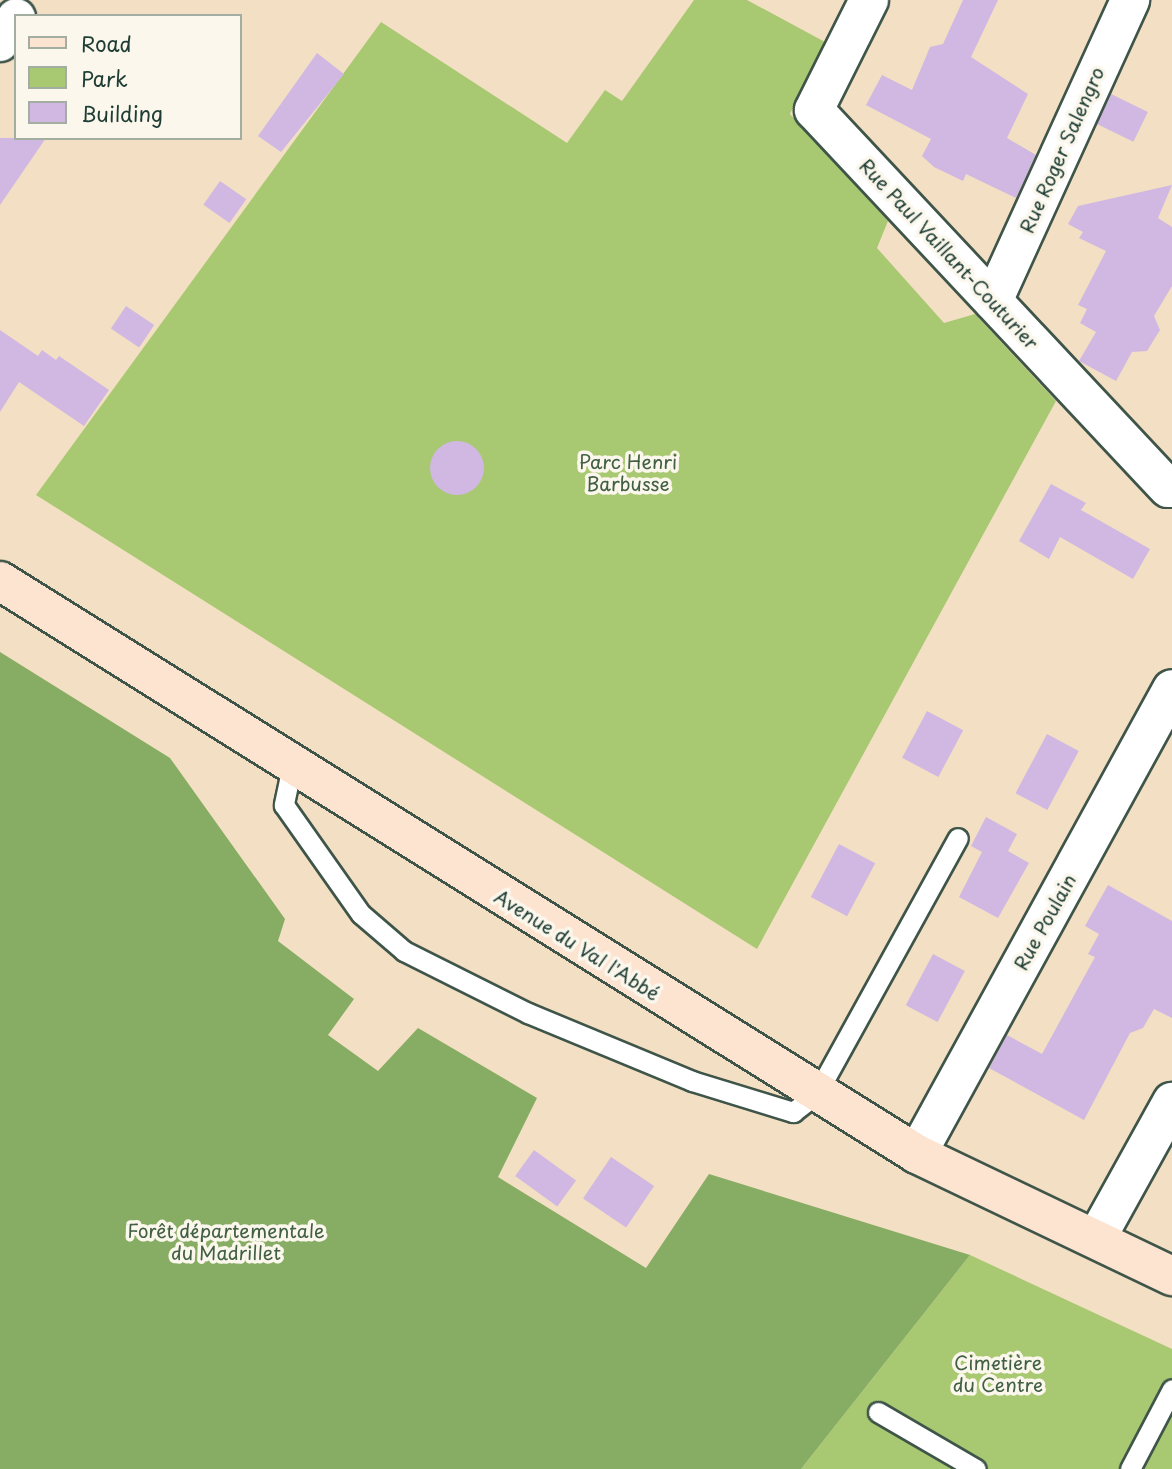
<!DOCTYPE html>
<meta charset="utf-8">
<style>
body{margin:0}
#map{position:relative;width:1172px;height:1469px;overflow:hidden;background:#f3dfc3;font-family:"Playpen Sans",sans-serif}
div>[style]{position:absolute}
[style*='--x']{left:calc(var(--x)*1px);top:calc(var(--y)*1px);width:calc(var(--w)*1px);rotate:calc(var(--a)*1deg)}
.green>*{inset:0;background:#a8c971}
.forest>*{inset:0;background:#86ad63}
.building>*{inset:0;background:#d1b8e2;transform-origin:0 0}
.round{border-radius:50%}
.roads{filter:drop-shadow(2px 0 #3f5549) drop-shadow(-2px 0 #3f5549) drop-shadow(0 2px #3f5549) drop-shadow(0 -2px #3f5549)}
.lane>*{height:19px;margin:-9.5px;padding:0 9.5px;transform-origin:9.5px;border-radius:9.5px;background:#fff}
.street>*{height:38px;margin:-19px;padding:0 19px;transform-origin:19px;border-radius:19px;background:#fff}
.secondary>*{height:38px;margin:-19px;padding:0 19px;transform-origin:19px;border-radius:19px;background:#fde4d1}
span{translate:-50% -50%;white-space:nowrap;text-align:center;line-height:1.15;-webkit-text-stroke:7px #fbf7ec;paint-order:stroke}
.street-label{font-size:19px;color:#1f3d34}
.park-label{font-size:19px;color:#416043}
.legend{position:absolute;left:14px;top:14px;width:228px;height:126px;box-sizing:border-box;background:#fbf7ec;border:2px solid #a3ada2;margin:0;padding:9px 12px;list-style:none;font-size:21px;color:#1f3d34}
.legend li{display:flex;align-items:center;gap:14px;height:35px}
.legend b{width:35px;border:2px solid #a3ada2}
</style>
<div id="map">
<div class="green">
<i style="clip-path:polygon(694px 0,747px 0,825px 42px,790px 114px,888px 221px,877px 248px,944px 323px,975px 314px,1056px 401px,757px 949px,36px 495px,381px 22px,567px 143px,605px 90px,622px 101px)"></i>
<i style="clip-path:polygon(970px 1255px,1172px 1349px,1172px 1469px,801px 1469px)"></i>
</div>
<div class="forest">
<i style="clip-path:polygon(0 652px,170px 758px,285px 919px,278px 941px,354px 999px,328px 1035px,378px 1071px,418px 1028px,537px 1098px,498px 1177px,646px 1268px,709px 1174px,970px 1255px,801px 1469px,0 1469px)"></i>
</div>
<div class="building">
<i style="clip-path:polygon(963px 0,998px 0,971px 57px,1028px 94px,1007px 138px,1036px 155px,1016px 198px,966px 174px,963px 181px,934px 167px,922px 156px,931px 139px,866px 105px,882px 75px,912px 90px,930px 47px,943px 44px)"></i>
<i style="clip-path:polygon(317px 53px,344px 74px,281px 152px,258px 136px)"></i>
<i style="left:1111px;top:94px;width:41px;height:33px;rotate:26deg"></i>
<i style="clip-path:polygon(0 138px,46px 138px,0 205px)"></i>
<i style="left:220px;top:181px;width:32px;height:29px;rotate:35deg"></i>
<i style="clip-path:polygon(1172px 185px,1158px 218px,1172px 227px,1172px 286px,1154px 316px,1160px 330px,1147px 351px,1132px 352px,1116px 381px,1079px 361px,1096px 332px,1080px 323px,1087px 309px,1078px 305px,1106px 251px,1079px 238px,1083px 232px,1068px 224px,1078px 206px)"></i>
<i style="left:126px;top:306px;width:34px;height:27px;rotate:34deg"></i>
<i style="clip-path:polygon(0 330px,38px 356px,42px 350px,56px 360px,59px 356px,109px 390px,84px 426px,19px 382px,0 412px)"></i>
<i class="round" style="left:430px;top:441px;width:54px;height:54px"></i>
<i style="clip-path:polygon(1051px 484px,1086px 503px,1081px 510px,1150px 549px,1133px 579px,1060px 537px,1049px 559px,1019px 541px)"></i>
<i style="left:927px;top:711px;width:41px;height:53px;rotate:28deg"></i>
<i style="left:1047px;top:734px;width:36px;height:67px;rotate:28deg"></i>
<i style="clip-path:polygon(986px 817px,1017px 834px,1008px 851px,1029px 863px,998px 918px,959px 897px,982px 852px,971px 846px)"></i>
<i style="left:839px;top:844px;width:41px;height:60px;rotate:28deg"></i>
<i style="clip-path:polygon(1108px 885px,1172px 921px,1172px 1018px,1154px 1009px,1143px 1028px,1130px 1033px,1084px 1120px,989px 1068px,1007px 1035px,1042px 1054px,1095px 957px,1088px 954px,1099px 934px,1085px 926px)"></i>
<i style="left:933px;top:954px;width:36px;height:58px;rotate:28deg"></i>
<i style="left:534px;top:1150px;width:52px;height:32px;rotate:36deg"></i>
<i style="left:611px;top:1157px;width:52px;height:50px;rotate:34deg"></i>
</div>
<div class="roads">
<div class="lane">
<i style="--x:292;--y:766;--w:40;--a:102"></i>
<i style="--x:284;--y:805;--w:133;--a:54.8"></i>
<i style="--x:361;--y:914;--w:57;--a:40.7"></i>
<i style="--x:404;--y:951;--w:139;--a:26.6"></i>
<i style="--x:528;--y:1013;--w:178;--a:22.5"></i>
<i style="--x:692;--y:1081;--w:106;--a:17.1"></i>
<i style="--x:793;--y:1112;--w:31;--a:-38"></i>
<i style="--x:817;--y:1093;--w:291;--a:-61.1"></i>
<i style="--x:878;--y:1412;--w:113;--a:30.2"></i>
<i style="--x:1130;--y:1469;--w:90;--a:-62.3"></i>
</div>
<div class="street">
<i style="--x:869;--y:0;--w:123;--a:116.6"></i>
<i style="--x:814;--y:110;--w:518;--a:46.88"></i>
<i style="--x:0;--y:42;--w:29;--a:-56"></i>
<i style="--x:993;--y:301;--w:331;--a:-65.5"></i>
<i style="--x:917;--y:1154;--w:530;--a:-61.26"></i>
<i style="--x:1096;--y:1239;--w:157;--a:-61"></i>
</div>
<div class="secondary">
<i style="--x:0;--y:581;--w:1081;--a:32"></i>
<i style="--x:917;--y:1154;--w:283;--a:25.6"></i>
</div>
</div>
<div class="street-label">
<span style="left:1062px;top:150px;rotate:-66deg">Rue Roger Salengro</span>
<span style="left:949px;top:254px;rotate:47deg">Rue Paul Vaillant-Couturier</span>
<span style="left:1045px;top:922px;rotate:-61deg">Rue Poulain</span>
<span style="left:577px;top:945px;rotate:32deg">Avenue du Val l'Abbé</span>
</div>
<div class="park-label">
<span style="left:628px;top:473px">Parc Henri<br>Barbusse</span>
<span style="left:226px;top:1242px">Forêt départementale<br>du Madrillet</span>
<span style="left:998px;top:1374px">Cimetière<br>du Centre</span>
</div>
<ul class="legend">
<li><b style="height:9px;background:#fde4d1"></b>Road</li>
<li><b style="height:19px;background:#a8c971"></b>Park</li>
<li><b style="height:19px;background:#d1b8e2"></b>Building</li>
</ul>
</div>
